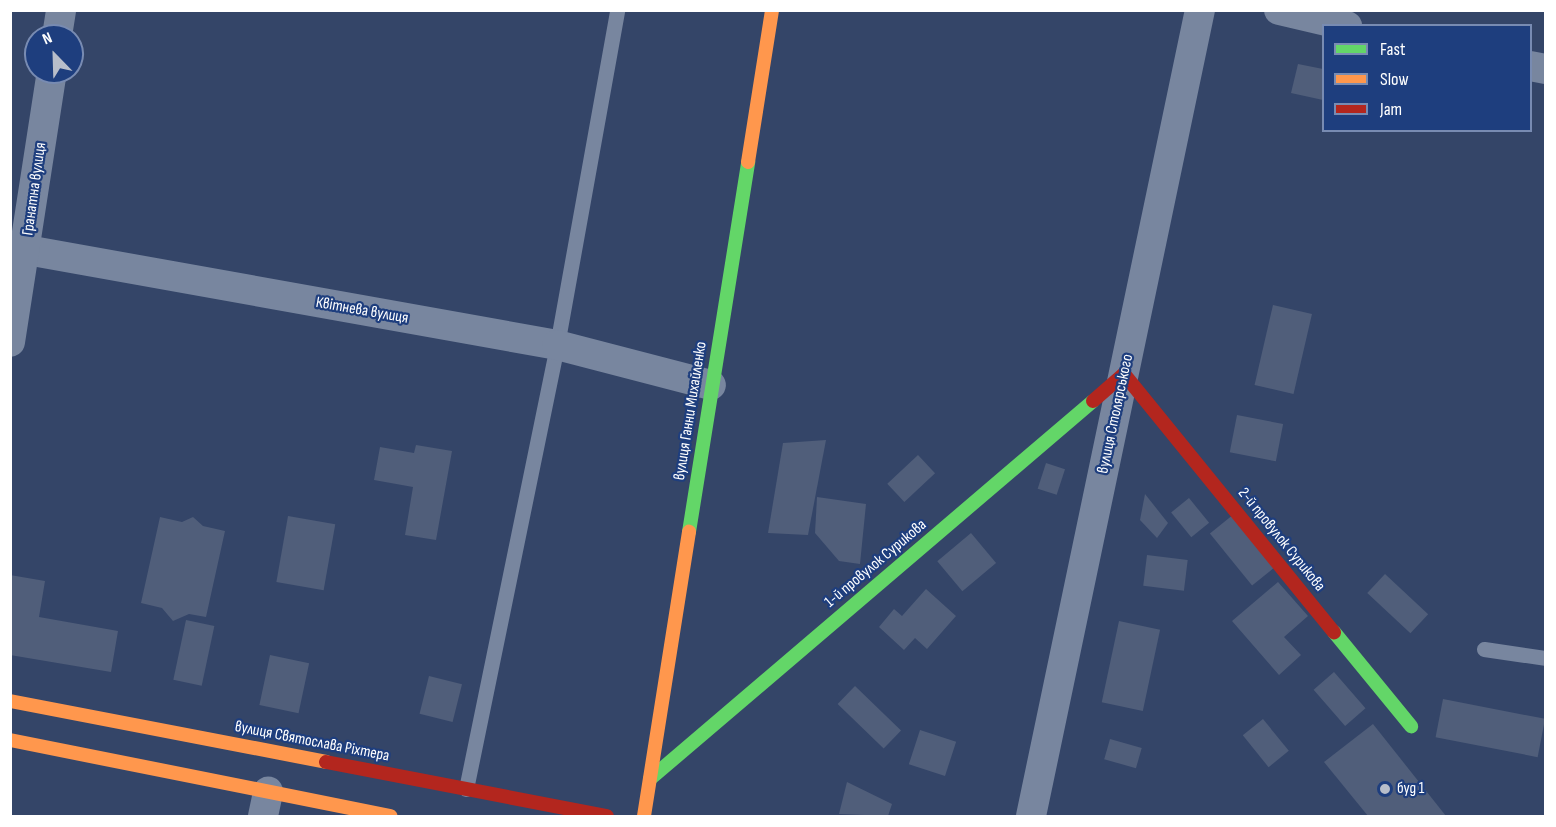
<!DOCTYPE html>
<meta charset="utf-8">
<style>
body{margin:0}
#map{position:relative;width:1556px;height:827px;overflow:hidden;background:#344568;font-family:"Sofia Sans Condensed",sans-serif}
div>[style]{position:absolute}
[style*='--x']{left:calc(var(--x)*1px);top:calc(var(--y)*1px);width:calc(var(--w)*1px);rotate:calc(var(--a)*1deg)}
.building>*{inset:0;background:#505e7a;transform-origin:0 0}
.lane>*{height:15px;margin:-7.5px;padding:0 7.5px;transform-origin:7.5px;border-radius:7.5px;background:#78869f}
.street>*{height:30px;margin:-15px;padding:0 15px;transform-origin:15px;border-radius:15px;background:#78869f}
.fast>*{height:14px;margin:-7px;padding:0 7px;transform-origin:7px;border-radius:7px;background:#63d668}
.slow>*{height:14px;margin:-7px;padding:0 7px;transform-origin:7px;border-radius:7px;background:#ff974d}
.jam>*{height:14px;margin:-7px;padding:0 7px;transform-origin:7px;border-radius:7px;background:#b3261e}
.dots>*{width:16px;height:16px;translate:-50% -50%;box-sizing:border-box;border:3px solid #1e3e7e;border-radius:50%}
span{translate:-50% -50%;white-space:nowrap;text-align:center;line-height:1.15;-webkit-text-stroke:4.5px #1e3e7e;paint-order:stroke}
.street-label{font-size:16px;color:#fff}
.poi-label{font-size:16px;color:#fff}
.left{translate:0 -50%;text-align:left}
.frame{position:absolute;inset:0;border:12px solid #fff;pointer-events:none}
.legend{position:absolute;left:1322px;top:24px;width:210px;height:108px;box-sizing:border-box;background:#1e3e7e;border:2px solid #788bb2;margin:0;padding:8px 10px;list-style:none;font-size:18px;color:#fff}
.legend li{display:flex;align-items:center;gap:12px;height:30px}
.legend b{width:30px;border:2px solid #788bb2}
.north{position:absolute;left:24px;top:24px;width:60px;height:60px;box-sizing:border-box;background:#1e3e7e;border:2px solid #788bb2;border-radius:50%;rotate:337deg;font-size:16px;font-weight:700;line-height:24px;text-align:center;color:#fff}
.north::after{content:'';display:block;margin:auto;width:21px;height:27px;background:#b8beca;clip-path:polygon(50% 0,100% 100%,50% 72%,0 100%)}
</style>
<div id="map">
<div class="building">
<i style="clip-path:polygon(1298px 64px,1323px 69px,1323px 100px,1291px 93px)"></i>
<i style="left:1273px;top:305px;width:40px;height:82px;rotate:13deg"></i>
<i style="left:1237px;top:415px;width:47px;height:38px;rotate:11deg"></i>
<i style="clip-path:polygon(826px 440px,808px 535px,768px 533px,783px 443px)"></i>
<i style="clip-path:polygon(416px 445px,452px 451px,436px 540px,405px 535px,413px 487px,374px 480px,380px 447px,414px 453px)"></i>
<i style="left:918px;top:455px;width:25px;height:42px;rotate:47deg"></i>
<i style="left:1046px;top:463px;width:20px;height:27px;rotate:18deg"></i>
<i style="clip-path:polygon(1145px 494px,1168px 523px,1157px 538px,1140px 520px)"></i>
<i style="clip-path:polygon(817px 497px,866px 504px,860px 564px,839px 561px,815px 533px)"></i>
<i style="left:1189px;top:498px;width:32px;height:23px;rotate:51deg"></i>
<i style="left:1234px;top:514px;width:67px;height:31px;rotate:51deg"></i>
<i style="left:288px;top:516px;width:48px;height:67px;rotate:10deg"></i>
<i style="clip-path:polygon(160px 517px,182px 522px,193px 517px,203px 526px,225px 531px,206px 617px,189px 614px,173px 621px,162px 608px,141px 603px)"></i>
<i style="left:971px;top:533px;width:39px;height:44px;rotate:50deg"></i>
<i style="left:1147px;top:555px;width:41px;height:31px;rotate:7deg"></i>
<i style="left:1385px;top:574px;width:59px;height:26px;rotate:43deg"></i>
<i style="clip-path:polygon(10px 575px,45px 581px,39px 617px,118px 631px,111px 672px,10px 655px)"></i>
<i style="clip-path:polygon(1278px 582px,1308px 616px,1284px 637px,1301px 655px,1279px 675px,1232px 621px)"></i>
<i style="clip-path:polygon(926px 589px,956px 616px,927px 649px,915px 638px,904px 650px,879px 627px,894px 609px,902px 616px)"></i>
<i style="left:186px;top:620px;width:29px;height:61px;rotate:12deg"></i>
<i style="left:1119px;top:621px;width:42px;height:83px;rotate:12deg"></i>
<i style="left:270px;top:655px;width:40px;height:51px;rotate:12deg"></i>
<i style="left:1334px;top:672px;width:48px;height:27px;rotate:49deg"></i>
<i style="left:429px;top:676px;width:34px;height:39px;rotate:14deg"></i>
<i style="left:855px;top:686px;width:64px;height:25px;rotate:44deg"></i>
<i style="left:1443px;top:699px;width:104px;height:39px;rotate:11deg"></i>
<i style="left:1263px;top:719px;width:41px;height:26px;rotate:51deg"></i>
<i style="clip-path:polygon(1373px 724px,1446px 816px,1368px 816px,1324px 762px)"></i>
<i style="left:920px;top:730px;width:38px;height:36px;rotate:18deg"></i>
<i style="left:1110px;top:739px;width:33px;height:21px;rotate:16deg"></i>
<i style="clip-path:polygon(847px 782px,892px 804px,888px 816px,839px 814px)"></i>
</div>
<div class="lane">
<i style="--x:1484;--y:649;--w:63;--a:8.3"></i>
<i style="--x:466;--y:789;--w:453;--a:-78.4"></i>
<i style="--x:557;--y:345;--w:340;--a:-79.8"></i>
</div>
<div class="street">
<i style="--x:1279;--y:10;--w:70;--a:13.2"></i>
<i style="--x:57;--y:36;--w:26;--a:-81"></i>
<i style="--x:1530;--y:66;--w:16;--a:11"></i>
<i style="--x:10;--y:247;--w:556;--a:10.16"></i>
<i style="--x:557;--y:345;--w:159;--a:14.6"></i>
<i style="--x:10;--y:342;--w:273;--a:-81.2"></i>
<i style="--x:263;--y:816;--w:25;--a:-78"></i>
<i style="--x:1031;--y:816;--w:824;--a:-78.16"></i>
</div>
<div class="fast">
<i style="--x:689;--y:532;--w:375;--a:-80.9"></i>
<i style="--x:1334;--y:632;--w:122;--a:50.7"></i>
<i style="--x:650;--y:779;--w:582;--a:-40.47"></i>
</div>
<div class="slow">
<i style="--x:748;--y:162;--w:154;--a:-81"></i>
<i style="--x:10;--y:701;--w:322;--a:10.9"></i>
<i style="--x:10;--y:740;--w:388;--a:11.3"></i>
<i style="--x:644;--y:816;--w:288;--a:-81"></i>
</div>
<div class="jam">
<i style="--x:1093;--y:401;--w:41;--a:-41.1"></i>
<i style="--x:1124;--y:374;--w:333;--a:50.9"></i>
<i style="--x:326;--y:762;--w:286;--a:10.9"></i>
</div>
<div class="dots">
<i style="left:1385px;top:789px;background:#b8beca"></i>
</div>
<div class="street-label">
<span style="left:35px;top:189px;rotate:-82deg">Гранатна вулиця</span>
<span style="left:362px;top:311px;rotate:10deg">Квітнева вулиця</span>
<span style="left:691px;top:411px;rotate:-81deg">вулиця Ганни Михайленко</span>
<span style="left:1116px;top:414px;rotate:-78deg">вулиця Столярського</span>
<span style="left:1281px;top:540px;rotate:51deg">2-й провулок Сурикова</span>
<span style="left:876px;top:564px;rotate:-40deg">1-й провулок Сурикова</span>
<span style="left:312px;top:742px;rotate:11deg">вулиця Святослава Ріхтера</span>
</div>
<div class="poi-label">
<span class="left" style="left:1397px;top:789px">буд 1</span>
</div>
<div class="frame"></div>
<ul class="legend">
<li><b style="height:8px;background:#63d668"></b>Fast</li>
<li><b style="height:8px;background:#ff974d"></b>Slow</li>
<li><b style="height:8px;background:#b3261e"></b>Jam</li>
</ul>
<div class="north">N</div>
</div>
